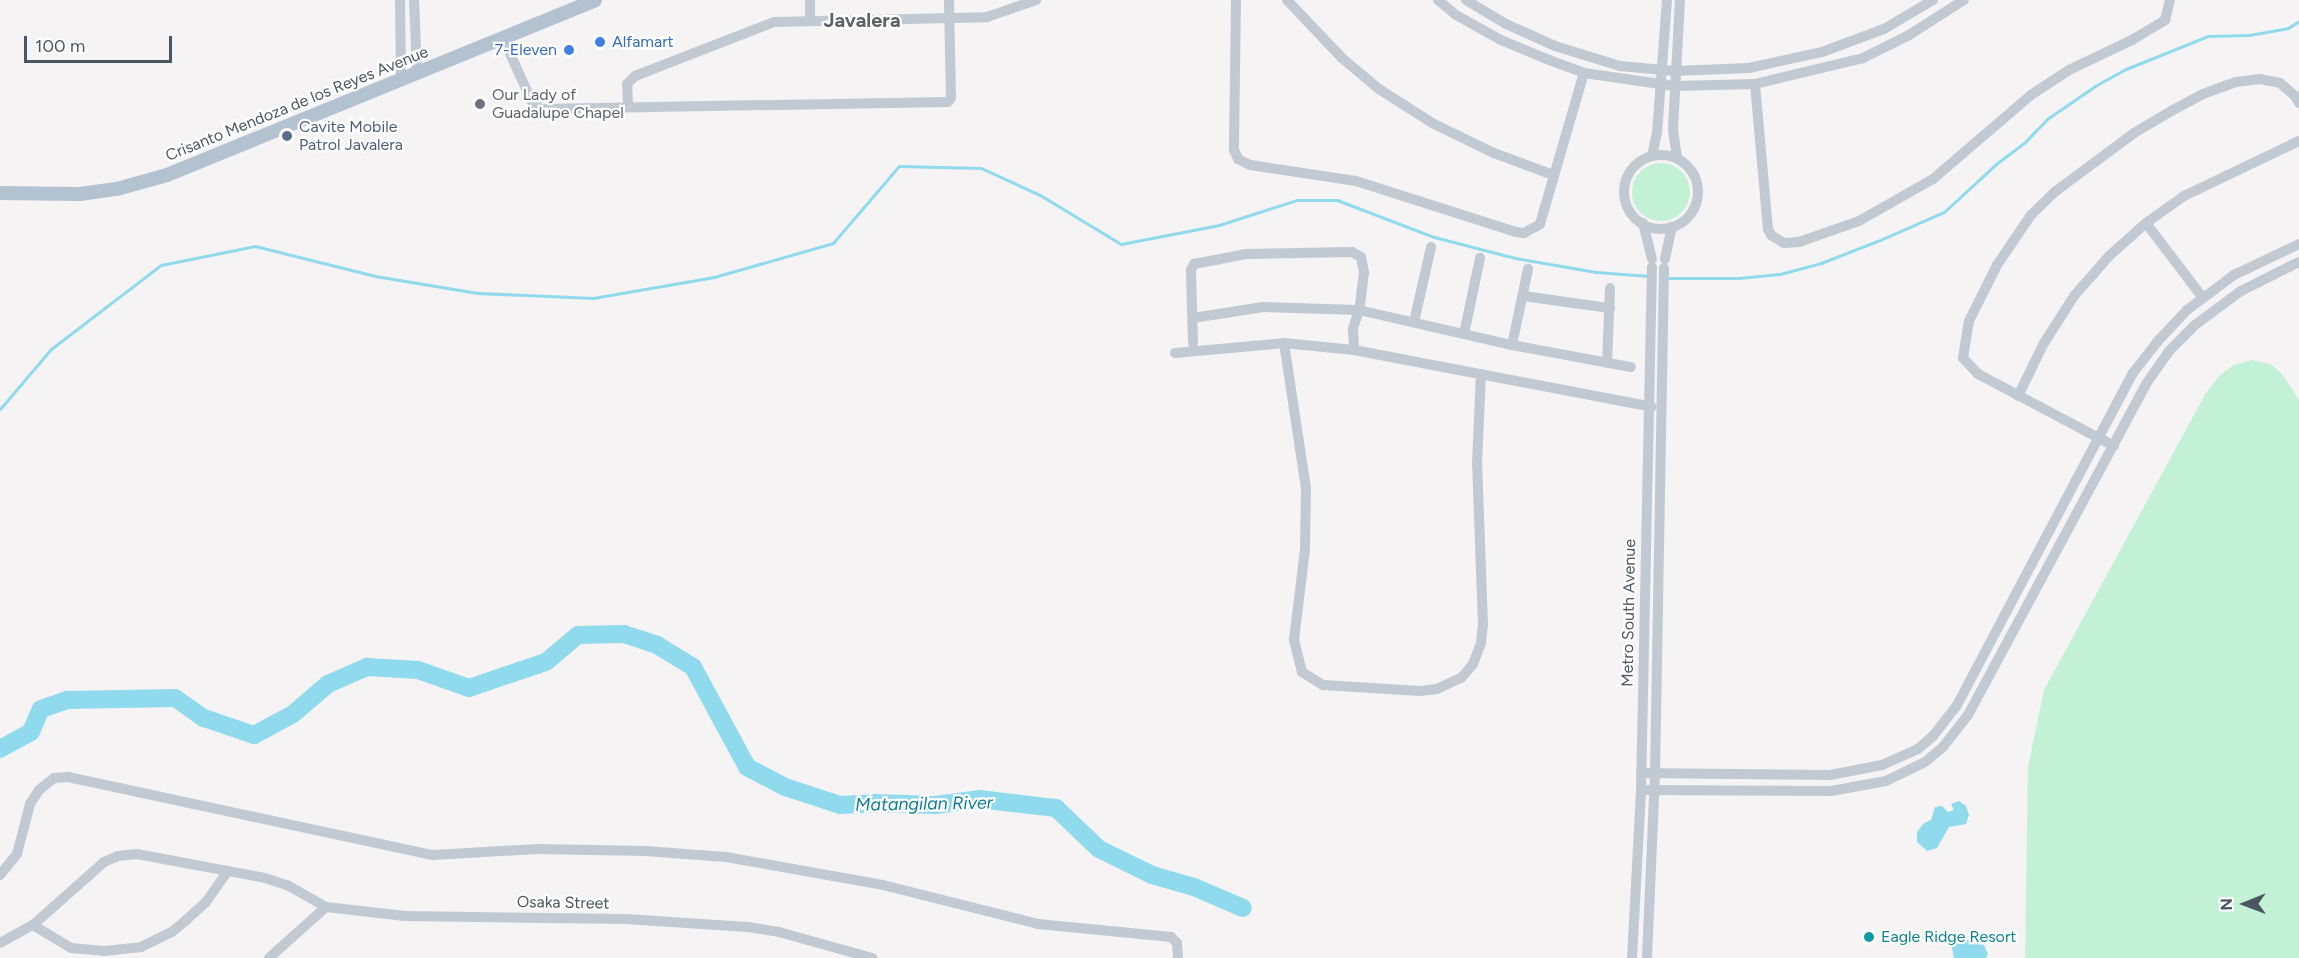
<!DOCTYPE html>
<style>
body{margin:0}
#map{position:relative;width:2299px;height:958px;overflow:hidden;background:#f5f3f3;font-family:Figtree,sans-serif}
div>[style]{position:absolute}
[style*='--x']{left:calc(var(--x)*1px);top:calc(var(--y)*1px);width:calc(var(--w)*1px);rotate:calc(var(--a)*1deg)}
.green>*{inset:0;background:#c3f1d5}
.round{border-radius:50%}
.water>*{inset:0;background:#90daee}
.stream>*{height:3px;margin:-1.5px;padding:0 1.5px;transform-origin:1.5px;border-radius:1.5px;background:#90daee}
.river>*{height:18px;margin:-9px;padding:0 9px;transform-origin:9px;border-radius:9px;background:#90daee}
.minor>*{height:10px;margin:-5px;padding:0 5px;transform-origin:5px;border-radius:5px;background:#c1cad2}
.minor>.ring{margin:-5px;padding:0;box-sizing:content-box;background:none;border:10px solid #c1cad2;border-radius:50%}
.major>*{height:14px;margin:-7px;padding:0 7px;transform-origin:7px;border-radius:7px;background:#b3c2d1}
.dots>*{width:16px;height:16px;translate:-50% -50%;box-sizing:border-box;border:3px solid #fff;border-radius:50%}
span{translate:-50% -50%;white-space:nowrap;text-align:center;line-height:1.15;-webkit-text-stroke:4.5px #fff;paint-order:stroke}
.shop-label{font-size:16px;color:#366cbe}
.left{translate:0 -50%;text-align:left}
.right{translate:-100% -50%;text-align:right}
.worship-label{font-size:16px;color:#5b616d}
.street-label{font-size:16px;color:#4a5661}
.service-label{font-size:16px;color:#4e5e75}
.culture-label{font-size:16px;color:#0d838f}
.water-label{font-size:18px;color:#0c7c9b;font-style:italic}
.quarter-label{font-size:20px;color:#5f6368;font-weight:700}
.north{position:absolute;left:2215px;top:874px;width:60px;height:60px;-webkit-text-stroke:4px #fff;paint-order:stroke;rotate:269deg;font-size:16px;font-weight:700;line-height:24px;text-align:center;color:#4a5661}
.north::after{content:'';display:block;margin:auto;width:21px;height:27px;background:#4a5661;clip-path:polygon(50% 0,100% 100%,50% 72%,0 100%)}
.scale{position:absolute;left:24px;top:36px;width:148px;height:27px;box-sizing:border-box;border:3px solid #4a5661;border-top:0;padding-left:8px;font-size:18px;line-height:21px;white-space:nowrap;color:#4a5661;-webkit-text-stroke:4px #fff;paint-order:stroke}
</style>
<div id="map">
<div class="green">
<i class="round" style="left:1632px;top:163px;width:58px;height:58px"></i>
<i style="clip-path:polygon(2252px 360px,2270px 364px,2282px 374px,2299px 400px,2299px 958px,2025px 958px,2028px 767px,2044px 690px,2206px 393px,2220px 375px,2234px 365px)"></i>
</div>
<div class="water">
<i style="clip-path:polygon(1959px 801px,1966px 806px,1969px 815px,1966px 824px,1949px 827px,1937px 848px,1927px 851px,1917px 842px,1917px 832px,1924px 823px,1931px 820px,1935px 807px,1942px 806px,1948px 812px,1954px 810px,1951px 804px)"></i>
<i style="clip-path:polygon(1957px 933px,1962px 933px,1970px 942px,1984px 945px,1988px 954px,1986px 958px,1954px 958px,1950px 938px)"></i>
</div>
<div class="stream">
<i style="--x:1668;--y:278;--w:71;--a:0"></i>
<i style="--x:1739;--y:278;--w:41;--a:-5.6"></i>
<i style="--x:1780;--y:274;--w:42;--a:-15"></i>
<i style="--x:1821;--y:263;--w:63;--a:-21.3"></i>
<i style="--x:1880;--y:240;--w:70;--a:-23.6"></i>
<i style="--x:1944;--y:212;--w:71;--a:-42.7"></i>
<i style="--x:1996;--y:164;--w:36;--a:-37"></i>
<i style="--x:2025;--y:142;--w:32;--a:-46"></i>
<i style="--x:2047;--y:119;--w:58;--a:-34.5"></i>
<i style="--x:2095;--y:86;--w:35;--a:-29"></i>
<i style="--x:2126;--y:69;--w:88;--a:-21.9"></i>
<i style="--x:2208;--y:36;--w:41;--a:-1.4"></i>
<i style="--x:2249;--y:35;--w:40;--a:-10"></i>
<i style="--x:2288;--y:28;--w:13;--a:-32"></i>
<i style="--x:0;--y:409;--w:79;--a:-49.6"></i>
<i style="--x:51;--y:349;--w:138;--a:-37.4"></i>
<i style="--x:161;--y:265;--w:96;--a:-11.4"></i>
<i style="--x:255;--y:246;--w:124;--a:14"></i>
<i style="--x:375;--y:276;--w:104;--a:9.4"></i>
<i style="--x:478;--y:293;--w:115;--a:2.5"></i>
<i style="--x:593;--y:298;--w:123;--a:-9.8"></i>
<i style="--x:714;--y:277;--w:124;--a:-15.9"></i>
<i style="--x:833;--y:243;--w:101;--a:-49.4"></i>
<i style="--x:899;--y:166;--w:82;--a:1.4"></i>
<i style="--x:981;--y:168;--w:65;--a:24.6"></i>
<i style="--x:1040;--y:195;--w:95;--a:31.2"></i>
<i style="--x:1121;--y:244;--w:100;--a:-11"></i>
<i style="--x:1219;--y:225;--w:82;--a:-17.8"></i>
<i style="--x:1297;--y:200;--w:40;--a:0"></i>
<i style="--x:1337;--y:200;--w:104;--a:20.9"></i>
<i style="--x:1434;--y:237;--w:84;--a:14.5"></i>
<i style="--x:1515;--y:258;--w:82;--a:9.8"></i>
<i style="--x:1596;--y:272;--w:53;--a:4.3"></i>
</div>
<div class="river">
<i style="--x:0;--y:749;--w:35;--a:-29"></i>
<i style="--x:31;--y:732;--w:25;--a:-67"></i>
<i style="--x:41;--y:709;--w:28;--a:-19"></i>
<i style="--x:67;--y:700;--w:108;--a:-1.1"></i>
<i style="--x:175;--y:698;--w:35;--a:35"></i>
<i style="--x:204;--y:718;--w:53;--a:18.8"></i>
<i style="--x:254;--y:735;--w:44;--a:-28.3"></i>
<i style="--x:293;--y:714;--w:46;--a:-40.6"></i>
<i style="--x:328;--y:684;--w:43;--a:-23.6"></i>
<i style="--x:367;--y:667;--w:51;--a:3.4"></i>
<i style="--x:418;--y:670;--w:54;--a:19.4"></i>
<i style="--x:469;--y:688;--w:81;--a:-18.7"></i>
<i style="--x:546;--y:662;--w:42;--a:-40.2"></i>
<i style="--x:578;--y:635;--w:46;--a:-1.2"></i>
<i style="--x:624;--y:634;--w:35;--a:18"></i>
<i style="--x:657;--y:645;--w:42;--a:31.4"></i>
<i style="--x:693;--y:667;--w:114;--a:61.6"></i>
<i style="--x:747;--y:767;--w:43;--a:27.8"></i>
<i style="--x:785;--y:787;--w:58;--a:18.1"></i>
<i style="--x:840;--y:805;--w:34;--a:-3"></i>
<i style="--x:874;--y:803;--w:62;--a:1.8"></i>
<i style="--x:936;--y:805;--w:43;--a:-7.9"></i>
<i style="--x:979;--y:799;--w:78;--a:6.7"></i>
<i style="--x:1056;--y:808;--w:59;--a:43.6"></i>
<i style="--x:1099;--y:849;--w:59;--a:26.1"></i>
<i style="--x:1152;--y:875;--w:44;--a:15.9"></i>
<i style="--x:1194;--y:887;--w:53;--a:23.2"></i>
</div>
<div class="minor">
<i style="--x:400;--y:0;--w:79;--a:89.3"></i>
<i style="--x:414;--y:0;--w:72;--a:87.6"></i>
<i style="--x:1236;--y:0;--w:150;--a:90.8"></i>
<i style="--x:1234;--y:150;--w:10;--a:66"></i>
<i style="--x:1238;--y:159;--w:13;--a:27"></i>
<i style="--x:1250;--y:165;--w:107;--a:8.6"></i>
<i style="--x:1356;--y:181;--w:168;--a:17.7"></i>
<i style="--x:1516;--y:232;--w:8;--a:7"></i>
<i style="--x:1524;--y:233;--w:18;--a:-29"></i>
<i style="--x:1540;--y:224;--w:157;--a:-73.8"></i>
<i style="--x:1287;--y:0;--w:80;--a:46.5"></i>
<i style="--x:1342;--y:58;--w:48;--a:40"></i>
<i style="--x:1379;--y:89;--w:65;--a:32.5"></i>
<i style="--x:1434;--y:124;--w:67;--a:25.8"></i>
<i style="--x:1494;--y:153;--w:63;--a:20.4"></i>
<i style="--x:1438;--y:0;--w:23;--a:40"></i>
<i style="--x:1456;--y:15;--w:51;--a:29.1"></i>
<i style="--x:1501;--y:40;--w:52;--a:22.6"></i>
<i style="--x:1549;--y:60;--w:37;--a:20"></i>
<i style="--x:1584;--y:73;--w:91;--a:8.2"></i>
<i style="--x:1674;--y:86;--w:81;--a:-1.4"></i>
<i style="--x:1755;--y:84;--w:111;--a:-13.5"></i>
<i style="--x:1863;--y:58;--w:51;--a:-26.6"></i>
<i style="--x:1909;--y:35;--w:65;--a:-32.5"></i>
<i style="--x:1466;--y:0;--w:47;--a:31"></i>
<i style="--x:1506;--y:24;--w:54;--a:24.2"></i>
<i style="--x:1555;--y:46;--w:68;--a:17.1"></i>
<i style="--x:1620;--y:66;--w:55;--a:5.2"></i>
<i style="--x:1675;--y:71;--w:74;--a:-2.3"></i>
<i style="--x:1749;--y:68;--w:75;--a:-12.4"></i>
<i style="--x:1822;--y:52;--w:66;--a:-20.4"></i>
<i style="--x:1884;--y:29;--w:57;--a:-30.6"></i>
<i style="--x:810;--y:20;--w:20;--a:-90"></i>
<i style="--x:503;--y:38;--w:70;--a:65.6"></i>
<i style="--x:532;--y:102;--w:11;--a:38"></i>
<i style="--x:541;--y:109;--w:407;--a:-1"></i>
<i style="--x:948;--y:102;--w:5;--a:-53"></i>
<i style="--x:951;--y:98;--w:98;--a:-91.2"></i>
<i style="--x:1755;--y:84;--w:146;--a:84.9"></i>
<i style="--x:1768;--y:229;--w:7;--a:63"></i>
<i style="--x:1771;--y:235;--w:15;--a:32"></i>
<i style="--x:1784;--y:243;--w:15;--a:-4"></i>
<i style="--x:1799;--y:242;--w:64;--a:-19.3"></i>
<i style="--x:1859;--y:221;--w:85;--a:-29.6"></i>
<i style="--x:1933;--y:179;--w:129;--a:-40.6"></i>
<i style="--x:2031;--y:95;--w:45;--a:-33.3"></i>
<i style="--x:2069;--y:70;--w:70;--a:-25.5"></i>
<i style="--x:2132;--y:40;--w:39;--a:-31"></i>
<i style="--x:2165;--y:20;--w:21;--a:-76"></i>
<i style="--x:628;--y:107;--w:23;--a:-92"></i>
<i style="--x:627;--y:84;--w:11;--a:-45"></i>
<i style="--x:635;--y:76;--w:149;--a:-21.2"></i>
<i style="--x:774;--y:22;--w:213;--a:-1.3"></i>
<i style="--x:987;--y:17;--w:52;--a:-19.1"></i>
<i class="ring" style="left:1624px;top:155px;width:64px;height:64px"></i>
<i style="--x:1652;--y:156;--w:24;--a:-78"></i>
<i style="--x:1657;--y:133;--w:133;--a:-85.7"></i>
<i style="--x:1677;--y:158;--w:29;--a:-98"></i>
<i style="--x:1673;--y:129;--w:129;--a:-86.9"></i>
<i style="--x:1643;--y:223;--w:37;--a:76"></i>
<i style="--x:2146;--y:223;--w:94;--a:52.8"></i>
<i style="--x:1665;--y:259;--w:33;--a:-78"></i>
<i style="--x:1523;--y:296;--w:88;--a:7.9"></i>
<i style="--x:1193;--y:318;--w:71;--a:-8.9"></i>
<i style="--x:1263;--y:307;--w:96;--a:1.8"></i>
<i style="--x:1359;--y:310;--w:157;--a:12.9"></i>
<i style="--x:1512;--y:345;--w:121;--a:10.5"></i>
<i style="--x:1414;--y:322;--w:77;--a:-77.2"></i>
<i style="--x:1464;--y:334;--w:78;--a:-78.1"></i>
<i style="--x:1193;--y:343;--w:73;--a:-91.6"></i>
<i style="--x:1191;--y:270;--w:7;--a:-63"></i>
<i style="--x:1194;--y:264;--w:53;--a:-10.9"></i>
<i style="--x:1246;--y:254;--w:106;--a:-1.1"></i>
<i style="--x:1352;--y:252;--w:10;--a:29"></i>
<i style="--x:1361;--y:257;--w:15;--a:79"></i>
<i style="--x:1364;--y:272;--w:38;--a:97"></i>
<i style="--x:1359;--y:310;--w:20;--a:108"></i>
<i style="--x:1353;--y:329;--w:21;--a:87"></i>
<i style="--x:1284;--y:343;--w:148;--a:81.4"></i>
<i style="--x:1306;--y:489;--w:60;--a:91"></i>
<i style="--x:1305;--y:549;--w:92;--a:96.9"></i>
<i style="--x:1294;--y:640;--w:33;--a:76"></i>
<i style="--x:1302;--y:672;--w:25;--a:32"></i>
<i style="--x:1323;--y:685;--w:97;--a:3.5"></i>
<i style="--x:1420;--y:691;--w:17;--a:-7"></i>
<i style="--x:1437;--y:689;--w:26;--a:-25"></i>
<i style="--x:1461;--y:678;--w:18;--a:-49"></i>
<i style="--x:1473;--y:664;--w:22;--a:-69"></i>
<i style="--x:1481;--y:643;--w:18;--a:-84"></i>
<i style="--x:1483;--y:625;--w:161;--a:-92.1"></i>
<i style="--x:1477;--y:464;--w:90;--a:-87.5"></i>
<i style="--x:1512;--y:345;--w:78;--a:-78.1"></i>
<i style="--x:1175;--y:353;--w:109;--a:-5.2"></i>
<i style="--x:1284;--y:343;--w:70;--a:5.7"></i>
<i style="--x:1354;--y:350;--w:303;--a:10.8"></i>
<i style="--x:1607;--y:363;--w:75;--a:-87.7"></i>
<i style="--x:2018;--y:396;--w:59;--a:-63.9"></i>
<i style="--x:2044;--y:343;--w:56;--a:-57.4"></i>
<i style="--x:2074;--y:296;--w:53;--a:-48.8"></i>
<i style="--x:2109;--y:256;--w:50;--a:-41.7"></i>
<i style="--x:2146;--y:223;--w:47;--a:-35.4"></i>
<i style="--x:2184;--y:196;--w:127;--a:-25.6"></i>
<i style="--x:2114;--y:446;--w:154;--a:-152.1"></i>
<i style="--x:1978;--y:374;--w:22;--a:-133"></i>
<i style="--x:1963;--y:358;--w:37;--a:-81"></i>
<i style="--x:1969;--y:321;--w:63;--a:-63.4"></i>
<i style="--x:1997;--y:265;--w:60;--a:-55.8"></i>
<i style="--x:2031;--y:215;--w:35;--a:-44"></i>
<i style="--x:2056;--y:191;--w:97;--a:-36.6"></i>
<i style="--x:2134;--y:133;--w:45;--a:-30.5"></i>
<i style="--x:2173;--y:110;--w:34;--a:-28"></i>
<i style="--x:2203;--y:94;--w:35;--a:-20"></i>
<i style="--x:2236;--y:82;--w:24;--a:-7"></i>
<i style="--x:2260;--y:79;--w:20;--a:11"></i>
<i style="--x:2280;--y:83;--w:20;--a:41"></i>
<i style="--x:2295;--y:96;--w:8;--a:60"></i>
<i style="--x:1641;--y:773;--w:189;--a:0.6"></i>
<i style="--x:1830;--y:775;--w:53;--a:-10.9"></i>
<i style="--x:1882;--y:765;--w:39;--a:-24"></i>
<i style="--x:1918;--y:749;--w:20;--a:-41"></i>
<i style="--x:1933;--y:736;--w:37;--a:-52"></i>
<i style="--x:1956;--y:707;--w:378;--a:-62.1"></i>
<i style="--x:2133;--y:373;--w:39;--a:-52"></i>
<i style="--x:2157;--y:342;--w:44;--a:-46.8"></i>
<i style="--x:2187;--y:310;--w:59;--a:-36.7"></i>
<i style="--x:2234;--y:275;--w:72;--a:-25.5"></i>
<i style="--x:1641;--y:790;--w:190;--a:0.3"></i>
<i style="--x:1831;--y:791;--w:56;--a:-10.3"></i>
<i style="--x:1886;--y:781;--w:43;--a:-26"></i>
<i style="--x:1925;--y:762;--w:23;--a:-40"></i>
<i style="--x:1943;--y:747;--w:41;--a:-52"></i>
<i style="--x:1968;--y:715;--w:376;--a:-61.7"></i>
<i style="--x:2146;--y:384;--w:39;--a:-55"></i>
<i style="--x:2168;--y:352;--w:38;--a:-45"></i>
<i style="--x:2195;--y:325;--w:57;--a:-36.5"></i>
<i style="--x:2241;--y:291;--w:65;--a:-26.6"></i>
<i style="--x:0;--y:875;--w:27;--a:-51"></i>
<i style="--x:17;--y:854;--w:52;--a:-75.4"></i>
<i style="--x:30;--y:804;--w:17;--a:-57"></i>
<i style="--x:39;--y:790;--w:19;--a:-39"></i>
<i style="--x:54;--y:778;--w:14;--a:-4"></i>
<i style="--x:68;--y:777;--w:373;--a:12.1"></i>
<i style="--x:433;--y:855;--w:105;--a:-3.3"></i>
<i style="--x:538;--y:849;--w:107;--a:1.1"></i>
<i style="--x:645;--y:851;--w:81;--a:4.2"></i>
<i style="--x:726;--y:857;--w:159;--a:10.1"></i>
<i style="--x:883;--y:885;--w:160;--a:14.1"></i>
<i style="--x:1038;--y:924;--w:134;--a:5.6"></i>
<i style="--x:1171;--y:937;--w:8;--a:45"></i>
<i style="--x:1177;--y:943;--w:15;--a:86"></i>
<i style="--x:33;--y:925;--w:44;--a:31.2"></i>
<i style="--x:71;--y:948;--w:33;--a:5"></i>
<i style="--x:104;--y:951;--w:37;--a:-6"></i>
<i style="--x:141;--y:947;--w:34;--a:-26"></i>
<i style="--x:172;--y:932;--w:17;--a:-40"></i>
<i style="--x:185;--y:921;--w:28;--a:-42"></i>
<i style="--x:206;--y:902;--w:38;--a:-55"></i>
<i style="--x:0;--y:943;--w:38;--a:-29"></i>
<i style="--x:33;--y:925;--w:95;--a:-41.6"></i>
<i style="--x:104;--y:862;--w:15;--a:-23"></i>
<i style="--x:118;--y:856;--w:19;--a:-6"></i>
<i style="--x:137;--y:854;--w:130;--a:10.6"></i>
<i style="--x:265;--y:878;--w:25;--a:18"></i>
<i style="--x:289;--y:886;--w:43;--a:29.6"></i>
<i style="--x:269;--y:958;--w:76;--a:-41.8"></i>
<i style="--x:326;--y:907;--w:79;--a:6.6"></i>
<i style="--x:404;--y:916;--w:221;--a:0.8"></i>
<i style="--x:625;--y:919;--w:123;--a:3.7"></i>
<i style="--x:748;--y:927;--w:31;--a:9"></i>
<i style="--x:779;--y:932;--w:97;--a:15.6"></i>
<i style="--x:1632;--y:958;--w:168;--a:-86.9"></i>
<i style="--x:1641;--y:790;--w:523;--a:-88.8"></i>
<i style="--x:1647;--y:958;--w:184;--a:-87.5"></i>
<i style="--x:1655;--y:774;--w:506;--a:-88.98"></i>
</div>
<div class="major">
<i style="--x:0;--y:193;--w:80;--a:0.7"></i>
<i style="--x:80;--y:194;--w:37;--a:-8"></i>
<i style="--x:117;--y:189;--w:52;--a:-15.6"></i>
<i style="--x:167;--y:175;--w:462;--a:-22.2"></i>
</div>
<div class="dots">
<i style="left:600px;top:42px;background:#3f7fe0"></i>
<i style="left:569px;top:50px;background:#3f7fe0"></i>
<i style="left:480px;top:104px;background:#6b7280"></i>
<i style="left:287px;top:136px;background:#5c6f8a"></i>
<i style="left:1869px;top:937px;background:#0f9aa8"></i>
</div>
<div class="shop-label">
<span class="left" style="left:612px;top:42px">Alfamart</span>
<span class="right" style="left:557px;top:50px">7-Eleven</span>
</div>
<div class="worship-label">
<span class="left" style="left:492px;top:104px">Our Lady of<br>Guadalupe Chapel</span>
</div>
<div class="street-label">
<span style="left:297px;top:104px;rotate:-22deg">Crisanto Mendoza de los Reyes Avenue</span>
<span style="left:1629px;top:613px;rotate:-89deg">Metro South Avenue</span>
<span style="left:563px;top:903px;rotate:1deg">Osaka Street</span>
</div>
<div class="service-label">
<span class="left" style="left:299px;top:136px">Cavite Mobile<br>Patrol Javalera</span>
</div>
<div class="culture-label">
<span class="left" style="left:1881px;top:937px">Eagle Ridge Resort</span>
</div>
<div class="water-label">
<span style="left:924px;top:804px;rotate:-1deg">Matangilan River</span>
</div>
<div class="quarter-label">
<span style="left:862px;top:20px">Javalera</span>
</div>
<div class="north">N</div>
<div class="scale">100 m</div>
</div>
